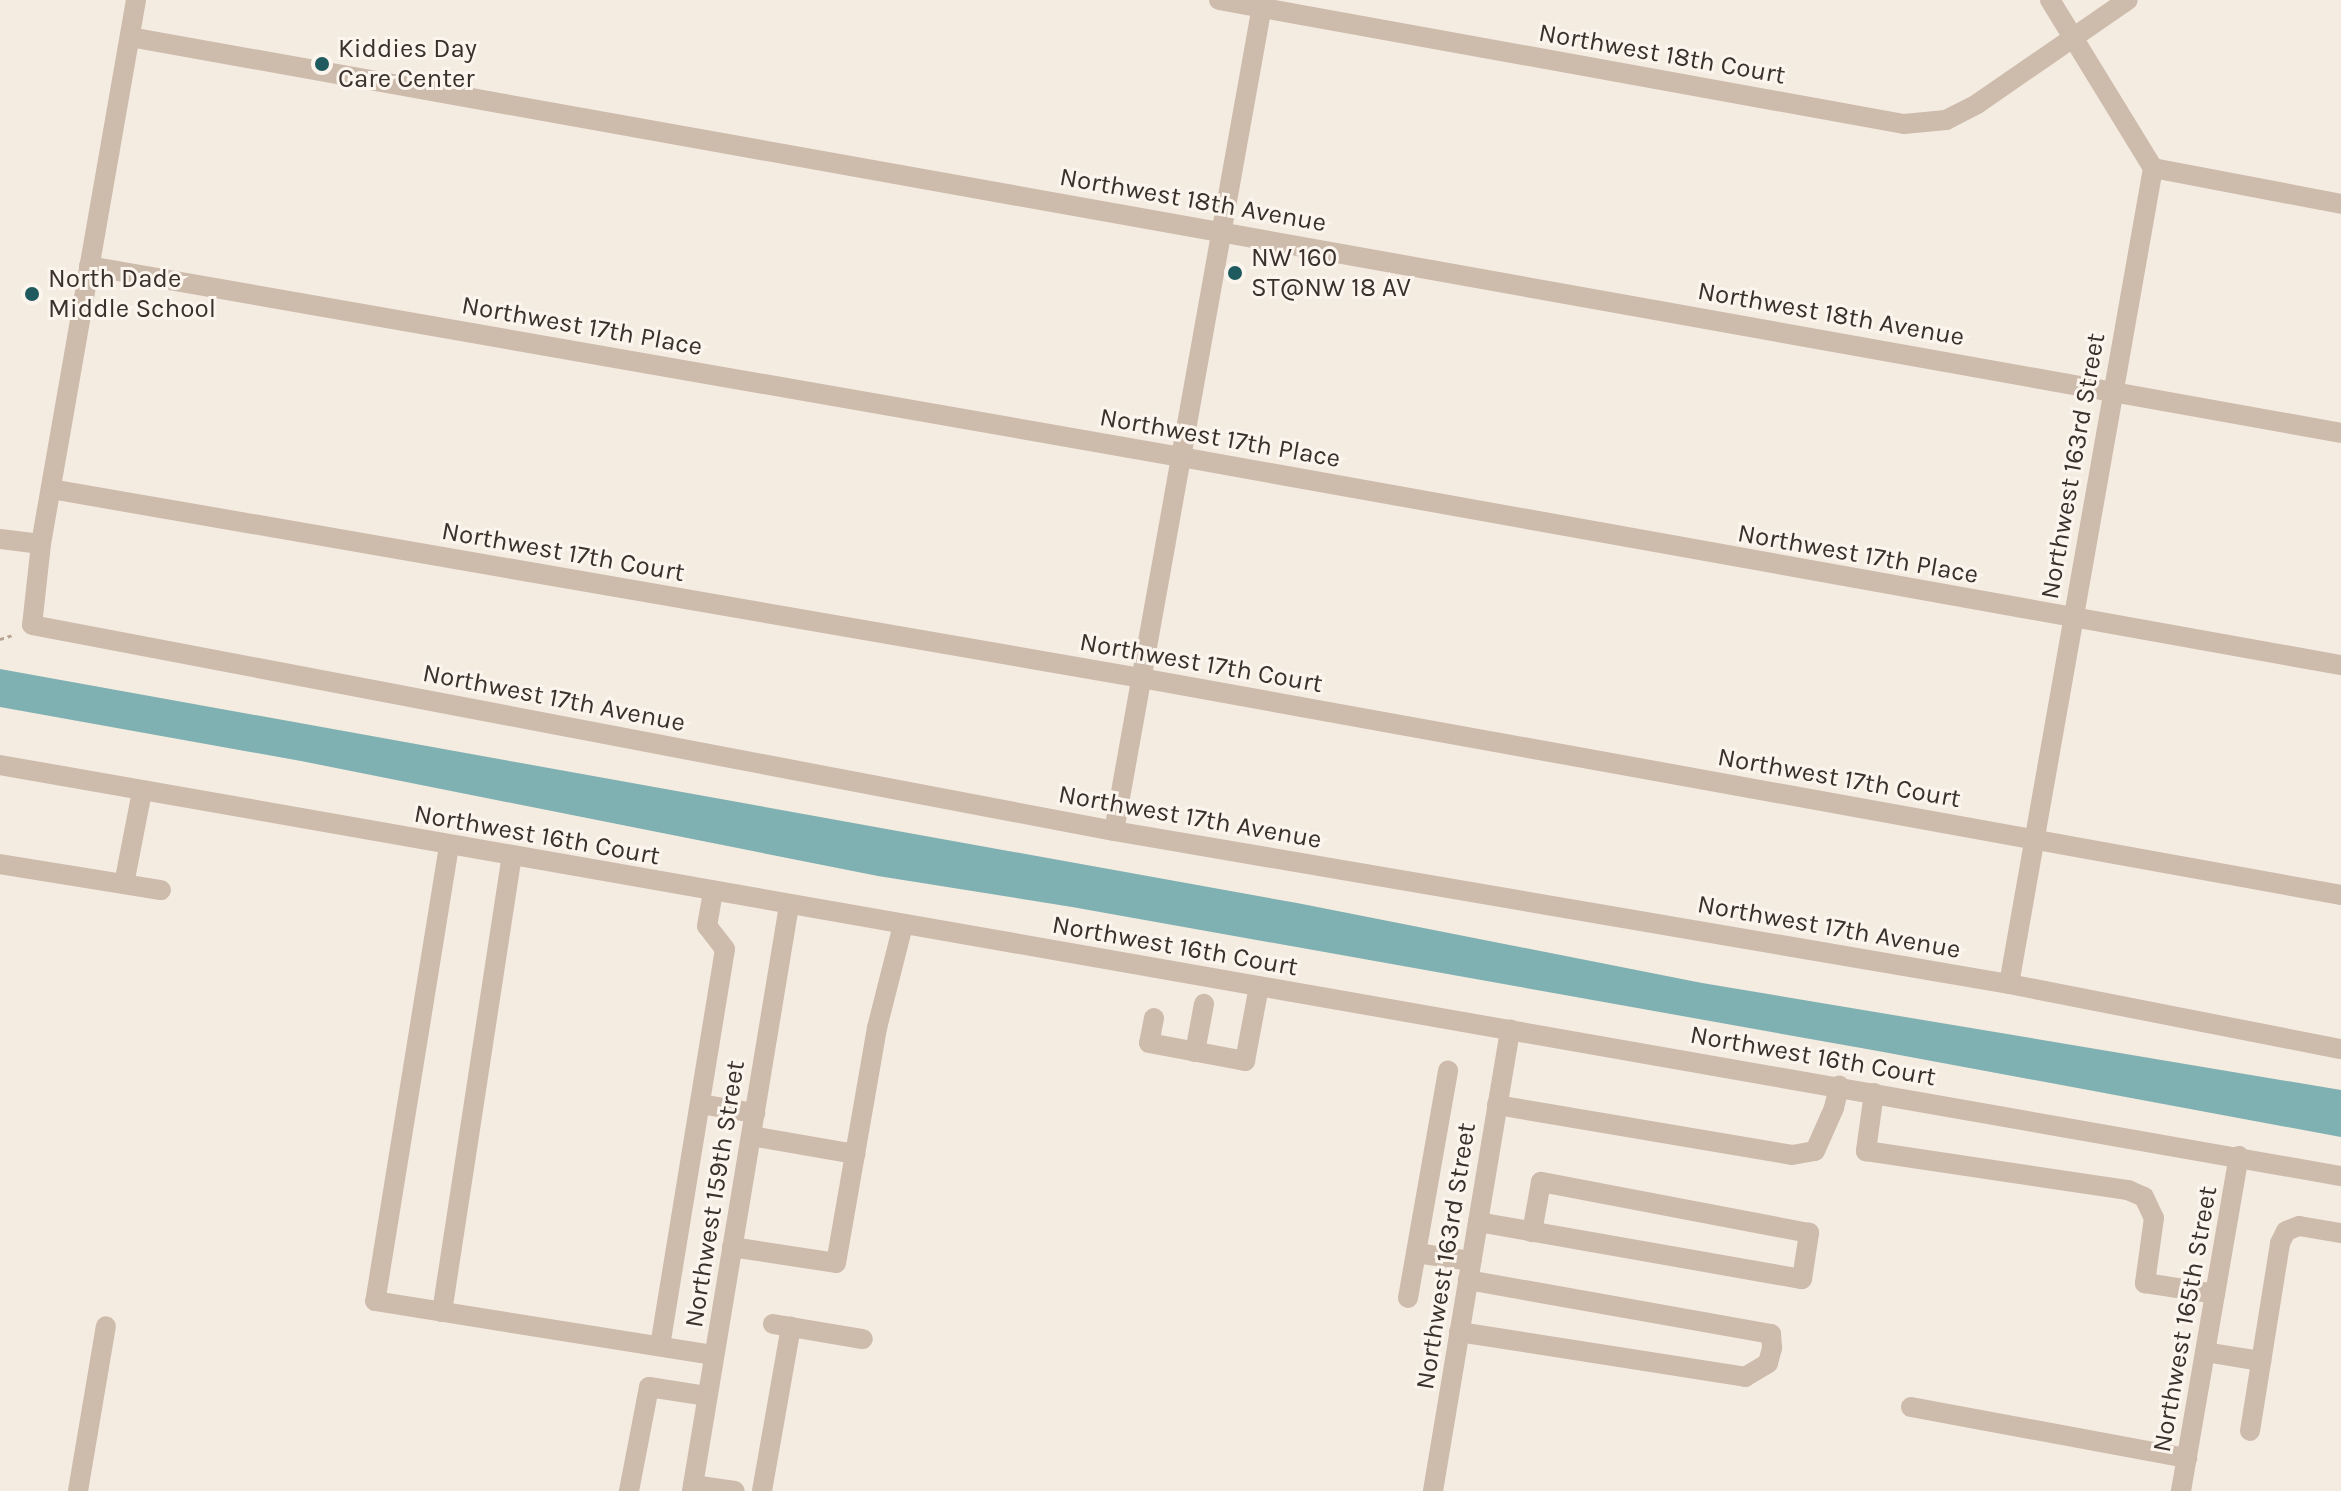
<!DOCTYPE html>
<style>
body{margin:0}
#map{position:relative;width:2341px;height:1491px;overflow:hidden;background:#f4ebe1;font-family:Karla,sans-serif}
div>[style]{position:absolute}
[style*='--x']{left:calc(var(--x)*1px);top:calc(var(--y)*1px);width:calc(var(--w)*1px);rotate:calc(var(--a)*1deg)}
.water>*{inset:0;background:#7fb0b2}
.path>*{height:3px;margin-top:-1.5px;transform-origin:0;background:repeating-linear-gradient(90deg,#b9a596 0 4px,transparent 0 8px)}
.minor>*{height:20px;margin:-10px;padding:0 10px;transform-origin:10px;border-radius:10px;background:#cdbbac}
.dots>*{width:22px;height:22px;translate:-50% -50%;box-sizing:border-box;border:4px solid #fbf5ee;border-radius:50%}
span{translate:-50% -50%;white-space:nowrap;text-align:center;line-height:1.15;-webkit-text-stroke:6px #fbf5ee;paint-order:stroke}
.poi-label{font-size:26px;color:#3b302b}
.left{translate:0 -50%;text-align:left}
.street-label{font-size:26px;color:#3b302b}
</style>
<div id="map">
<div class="water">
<i style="clip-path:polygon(0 669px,1297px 903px,1702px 983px,2341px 1090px,2341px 1137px,1878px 1051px,1072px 907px,878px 876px,301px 761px,0 707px)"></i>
</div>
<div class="path">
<i style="--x:0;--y:639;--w:16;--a:-18"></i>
</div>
<div class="minor">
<i style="--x:136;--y:0;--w:552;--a:99.91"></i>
<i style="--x:41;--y:544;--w:81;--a:96.3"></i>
<i style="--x:32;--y:625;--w:1101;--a:10.78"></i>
<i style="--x:1114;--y:831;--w:908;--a:9.7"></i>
<i style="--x:2009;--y:984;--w:338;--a:11.1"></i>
<i style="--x:1219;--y:0;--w:696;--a:10.26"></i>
<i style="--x:1904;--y:124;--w:42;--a:-5.4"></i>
<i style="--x:1946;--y:120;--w:35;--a:-27"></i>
<i style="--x:1977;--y:104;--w:183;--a:-34.6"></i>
<i style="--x:130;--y:37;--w:2246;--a:10.15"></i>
<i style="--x:2153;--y:168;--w:191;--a:10.8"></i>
<i style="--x:89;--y:266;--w:1109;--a:9.92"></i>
<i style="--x:1181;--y:457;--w:1179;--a:10.17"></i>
<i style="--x:51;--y:489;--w:1106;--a:9.84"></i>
<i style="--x:1141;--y:678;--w:1219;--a:10.25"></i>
<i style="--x:0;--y:539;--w:41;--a:7"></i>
<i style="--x:0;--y:765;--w:2377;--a:9.96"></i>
<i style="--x:1114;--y:831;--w:844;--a:-79.83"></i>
<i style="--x:449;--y:846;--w:461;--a:99.2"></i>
<i style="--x:375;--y:1301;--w:343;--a:9.1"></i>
<i style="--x:0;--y:864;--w:163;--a:9.2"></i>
<i style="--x:124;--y:884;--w:95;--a:-79"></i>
<i style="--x:2009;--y:984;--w:829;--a:-79.99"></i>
<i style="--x:2153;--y:168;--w:197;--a:-121.5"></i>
<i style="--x:1154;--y:1018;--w:25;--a:101"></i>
<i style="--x:1149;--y:1043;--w:98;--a:10.6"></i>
<i style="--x:1245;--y:1061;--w:76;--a:-79.4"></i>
<i style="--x:1195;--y:1052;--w:49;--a:-79.4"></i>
<i style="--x:1874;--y:1093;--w:59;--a:97.9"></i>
<i style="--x:1866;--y:1151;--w:265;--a:8.5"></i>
<i style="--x:2128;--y:1190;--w:17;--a:24"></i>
<i style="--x:2144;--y:1197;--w:23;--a:65"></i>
<i style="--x:2154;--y:1218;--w:66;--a:97.9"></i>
<i style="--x:2145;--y:1283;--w:71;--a:8.9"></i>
<i style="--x:700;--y:1104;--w:56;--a:9.3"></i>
<i style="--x:1497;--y:1105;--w:299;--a:9.6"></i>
<i style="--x:1792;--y:1155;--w:23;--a:-10"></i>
<i style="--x:1815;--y:1151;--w:47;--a:-66.2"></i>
<i style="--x:1834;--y:1108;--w:23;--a:-77"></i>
<i style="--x:751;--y:1136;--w:106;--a:9.8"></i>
<i style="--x:1478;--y:1222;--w:329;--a:10"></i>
<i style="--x:1802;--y:1279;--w:47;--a:-81.3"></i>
<i style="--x:1809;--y:1233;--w:273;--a:-169.2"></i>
<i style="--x:1541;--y:1182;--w:51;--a:100.2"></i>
<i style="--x:732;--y:1247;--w:105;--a:8.7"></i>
<i style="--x:836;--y:1263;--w:239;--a:-80.1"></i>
<i style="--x:877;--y:1028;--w:106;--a:-75.8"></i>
<i style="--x:1416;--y:1253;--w:56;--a:8.3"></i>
<i style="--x:1408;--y:1298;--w:231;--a:-80"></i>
<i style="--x:442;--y:1312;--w:460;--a:-81.3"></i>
<i style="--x:773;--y:1324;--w:91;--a:9.5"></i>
<i style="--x:1459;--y:1332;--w:290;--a:8.9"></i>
<i style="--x:1745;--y:1377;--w:27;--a:-31"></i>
<i style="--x:1768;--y:1363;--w:16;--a:-75"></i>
<i style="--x:1772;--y:1348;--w:14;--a:-94"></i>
<i style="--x:1771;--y:1334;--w:308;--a:-169.9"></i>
<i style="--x:660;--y:1346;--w:402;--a:-80.7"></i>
<i style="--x:725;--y:949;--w:29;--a:-128"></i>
<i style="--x:707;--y:926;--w:35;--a:-80"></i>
<i style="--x:2205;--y:1352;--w:57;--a:9.1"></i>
<i style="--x:1911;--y:1407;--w:281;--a:10.5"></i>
<i style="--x:2250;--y:1431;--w:190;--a:-80.9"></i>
<i style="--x:2280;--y:1243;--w:13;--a:-63"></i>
<i style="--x:2286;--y:1231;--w:14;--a:-21"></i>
<i style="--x:2299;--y:1226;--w:43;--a:9.5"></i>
<i style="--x:693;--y:1485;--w:42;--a:8.1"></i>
<i style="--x:78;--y:1491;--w:167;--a:-80.4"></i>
<i style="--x:629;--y:1491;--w:106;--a:-79.1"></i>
<i style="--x:649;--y:1387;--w:59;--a:8.8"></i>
<i style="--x:692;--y:1491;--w:593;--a:-80.59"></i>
<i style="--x:762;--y:1491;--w:167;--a:-80"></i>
<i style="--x:1433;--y:1491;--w:468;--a:-80.5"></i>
<i style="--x:2181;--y:1491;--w:340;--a:-80.2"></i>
</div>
<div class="dots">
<i style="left:322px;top:64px;background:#1f5a5e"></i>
<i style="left:1235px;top:273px;background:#1f5a5e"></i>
<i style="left:32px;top:294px;background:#1f5a5e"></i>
</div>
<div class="poi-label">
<span class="left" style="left:338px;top:64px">Kiddies Day<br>Care Center</span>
<span class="left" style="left:1251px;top:273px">NW 160<br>ST@NW 18 AV</span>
<span class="left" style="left:48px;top:294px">North Dade<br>Middle School</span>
</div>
<div class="street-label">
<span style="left:1662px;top:54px;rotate:10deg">Northwest 18th Court</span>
<span style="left:1193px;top:200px;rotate:10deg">Northwest 18th Avenue</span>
<span style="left:1831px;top:314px;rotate:10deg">Northwest 18th Avenue</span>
<span style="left:582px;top:326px;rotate:10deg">Northwest 17th Place</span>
<span style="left:1220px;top:438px;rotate:10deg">Northwest 17th Place</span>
<span style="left:2073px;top:466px;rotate:-80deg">Northwest 163rd Street</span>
<span style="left:563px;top:552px;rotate:10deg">Northwest 17th Court</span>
<span style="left:1858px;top:554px;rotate:10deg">Northwest 17th Place</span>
<span style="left:1201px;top:663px;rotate:10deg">Northwest 17th Court</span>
<span style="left:554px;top:698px;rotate:11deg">Northwest 17th Avenue</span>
<span style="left:1839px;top:778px;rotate:10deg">Northwest 17th Court</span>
<span style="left:1190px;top:817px;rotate:10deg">Northwest 17th Avenue</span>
<span style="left:537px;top:835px;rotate:10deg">Northwest 16th Court</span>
<span style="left:1829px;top:927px;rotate:10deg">Northwest 17th Avenue</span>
<span style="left:1175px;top:946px;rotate:10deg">Northwest 16th Court</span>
<span style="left:1813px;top:1056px;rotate:10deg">Northwest 16th Court</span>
<span style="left:715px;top:1194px;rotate:-81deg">Northwest 159th Street</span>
<span style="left:1446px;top:1256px;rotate:-81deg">Northwest 163rd Street</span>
<span style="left:2185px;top:1319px;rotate:-80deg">Northwest 165th Street</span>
</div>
</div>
